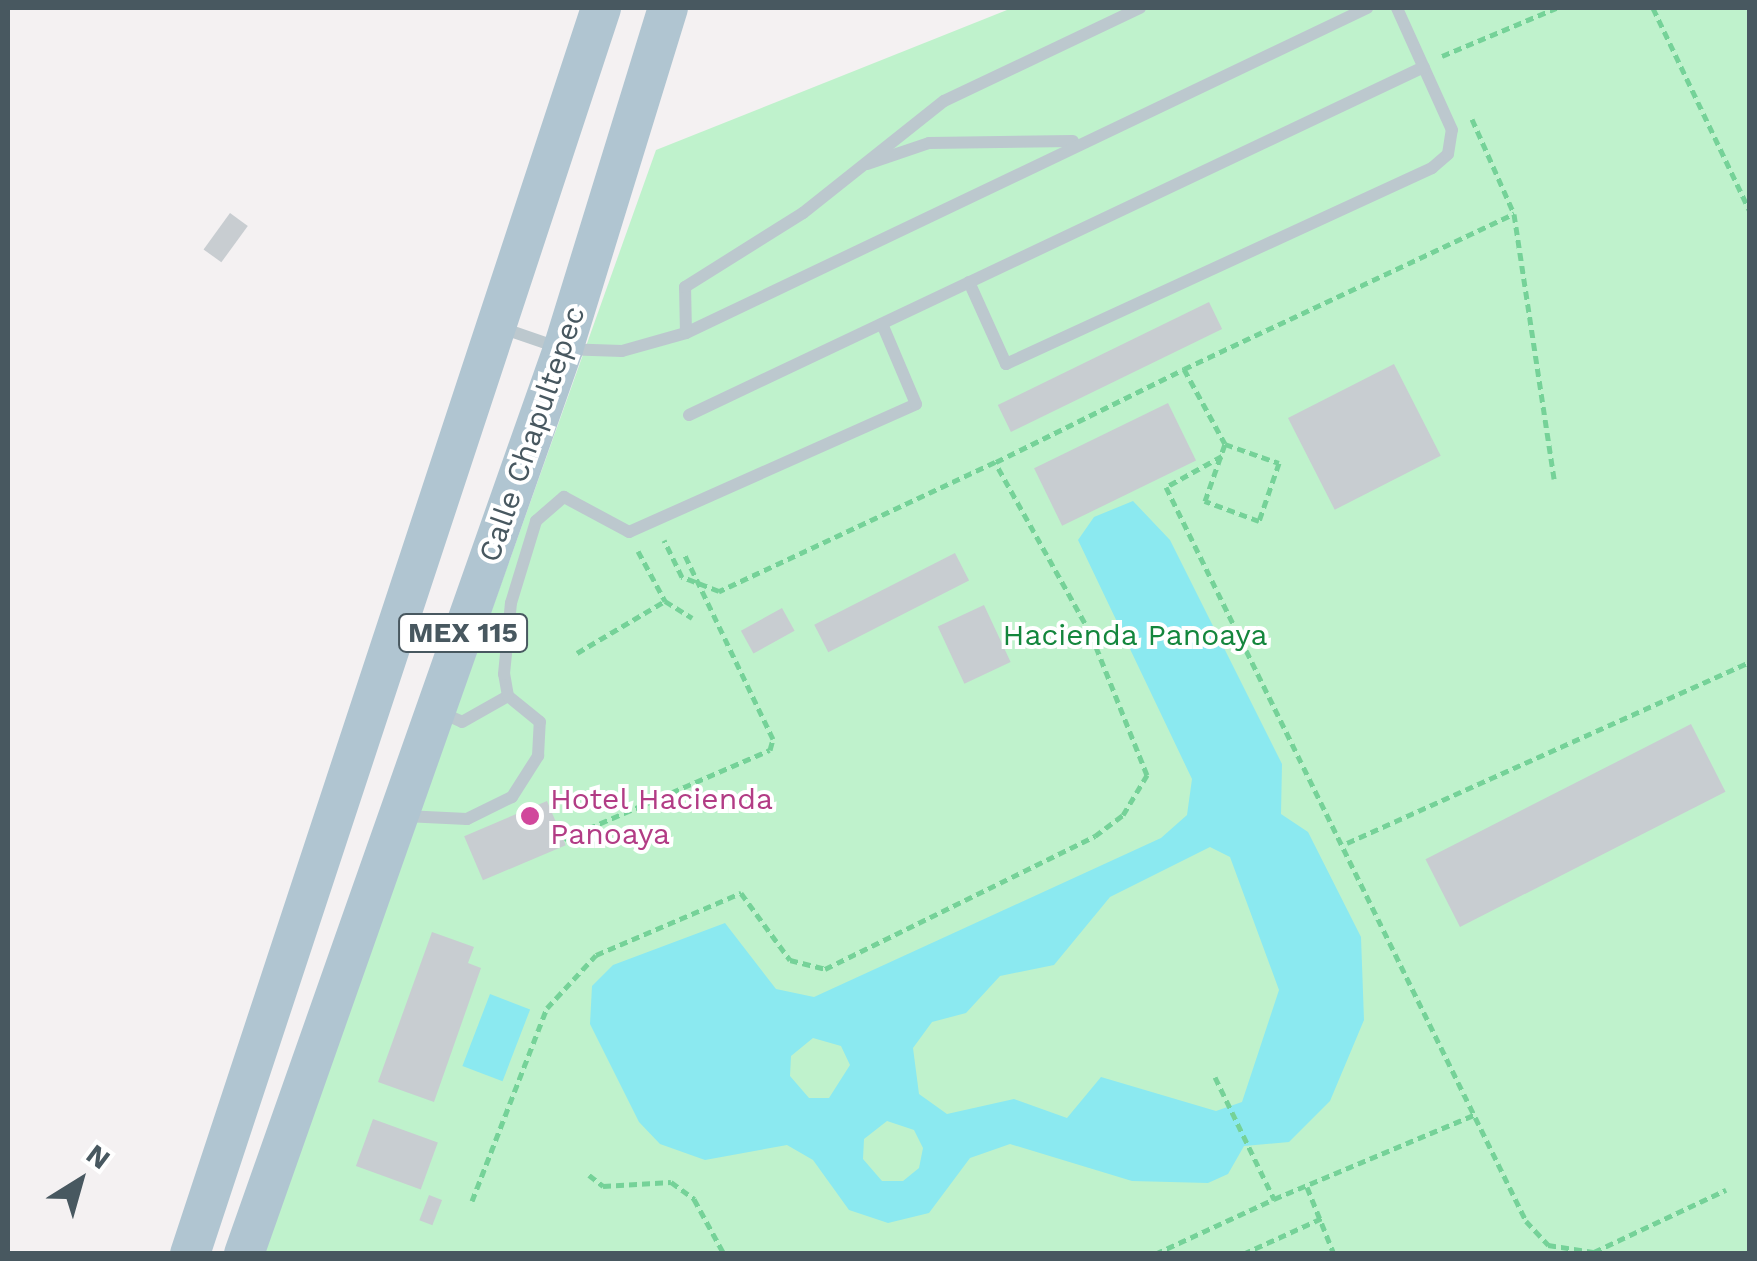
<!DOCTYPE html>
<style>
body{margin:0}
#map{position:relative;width:1757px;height:1261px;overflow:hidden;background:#f4f1f2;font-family:"Work Sans",sans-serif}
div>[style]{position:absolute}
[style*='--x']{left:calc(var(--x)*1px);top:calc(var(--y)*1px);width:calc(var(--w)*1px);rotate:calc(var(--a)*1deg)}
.green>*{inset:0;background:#bff2cc}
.water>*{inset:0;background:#8be9f0;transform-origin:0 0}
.building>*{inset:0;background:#c8cdd1;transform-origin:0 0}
.path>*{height:5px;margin-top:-2.5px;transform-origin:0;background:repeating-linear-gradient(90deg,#75d298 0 8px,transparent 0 13px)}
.service>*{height:12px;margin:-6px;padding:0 6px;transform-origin:6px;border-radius:6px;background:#bcc8ce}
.primary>*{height:40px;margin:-20px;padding:0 20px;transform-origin:20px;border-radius:20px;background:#b0c5d1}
.dots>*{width:28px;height:28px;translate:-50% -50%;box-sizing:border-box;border:5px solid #fff;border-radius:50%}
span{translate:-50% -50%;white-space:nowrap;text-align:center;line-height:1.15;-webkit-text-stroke:8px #fff;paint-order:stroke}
.shield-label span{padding:2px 8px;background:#fff;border:2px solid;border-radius:8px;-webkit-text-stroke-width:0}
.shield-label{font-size:28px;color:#485860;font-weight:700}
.street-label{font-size:30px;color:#485860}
.park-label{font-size:30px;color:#14863d}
.hotel-label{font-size:30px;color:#b23c85}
.left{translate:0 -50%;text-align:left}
.frame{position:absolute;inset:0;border:10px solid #485860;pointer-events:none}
.north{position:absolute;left:30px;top:1131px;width:100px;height:100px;-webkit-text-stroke:8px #fff;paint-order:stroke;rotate:37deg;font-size:28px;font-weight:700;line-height:40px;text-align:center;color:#485860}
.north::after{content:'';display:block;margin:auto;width:35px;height:45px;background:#485860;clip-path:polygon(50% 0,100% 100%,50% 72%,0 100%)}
</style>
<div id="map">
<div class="green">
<i style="clip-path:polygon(1012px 8px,1749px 8px,1749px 1253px,262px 1254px,656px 150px)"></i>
</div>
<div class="water">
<i style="clip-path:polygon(evenodd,1133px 501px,1170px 540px,1282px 764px,1281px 814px,1308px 832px,1361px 937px,1364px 1020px,1330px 1101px,1289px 1142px,1244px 1146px,1228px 1174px,1208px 1183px,1132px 1181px,1010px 1144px,970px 1158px,929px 1213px,888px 1223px,849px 1210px,813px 1160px,787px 1145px,705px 1160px,660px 1144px,639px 1122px,590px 1024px,592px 986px,613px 965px,725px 923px,776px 989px,814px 997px,1161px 838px,1187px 815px,1192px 779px,1078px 540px,1094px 517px,1133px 501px,1210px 847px,1230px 857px,1279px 990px,1242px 1102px,1216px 1111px,1101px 1077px,1067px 1118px,1014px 1099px,947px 1114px,919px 1094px,913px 1048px,932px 1022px,966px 1013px,1000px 976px,1054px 965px,1110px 897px,1210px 847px,1133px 501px,813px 1038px,841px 1046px,850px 1065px,829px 1098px,809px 1098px,790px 1076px,791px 1056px,813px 1038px,1133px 501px,887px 1121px,914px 1130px,923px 1148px,919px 1168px,903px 1181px,882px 1181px,863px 1159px,864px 1139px,887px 1121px)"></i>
<i style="left:490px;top:994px;width:43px;height:77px;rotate:21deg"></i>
</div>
<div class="building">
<i style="left:230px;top:213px;width:22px;height:45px;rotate:36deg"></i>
<i style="left:1209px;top:302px;width:30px;height:235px;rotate:64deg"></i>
<i style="left:1394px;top:364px;width:103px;height:119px;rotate:63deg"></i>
<i style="left:1168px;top:403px;width:64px;height:149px;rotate:64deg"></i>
<i style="left:955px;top:553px;width:31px;height:158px;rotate:63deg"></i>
<i style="left:984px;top:605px;width:63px;height:51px;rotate:65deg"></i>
<i style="left:782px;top:608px;width:26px;height:47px;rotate:61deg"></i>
<i style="left:1691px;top:724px;width:76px;height:298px;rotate:63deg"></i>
<i style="left:547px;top:801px;width:48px;height:90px;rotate:67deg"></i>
<i style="clip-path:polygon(432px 932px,474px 947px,468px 963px,481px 968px,434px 1102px,378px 1082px)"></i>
<i style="left:373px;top:1119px;width:69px;height:50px;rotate:20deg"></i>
<i style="left:429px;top:1195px;width:14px;height:27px;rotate:21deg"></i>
</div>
<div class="path">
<i style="--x:1653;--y:8;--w:225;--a:64.5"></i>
<i style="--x:1442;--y:56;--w:124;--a:-22.8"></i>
<i style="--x:1472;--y:119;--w:104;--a:66.1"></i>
<i style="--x:1514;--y:214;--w:268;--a:81.4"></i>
<i style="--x:1184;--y:369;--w:365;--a:-25.2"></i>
<i style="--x:1222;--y:456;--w:64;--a:151"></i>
<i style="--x:1166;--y:487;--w:818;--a:63.87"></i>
<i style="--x:1526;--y:1221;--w:33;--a:47"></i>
<i style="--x:1548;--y:1245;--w:47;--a:8.7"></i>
<i style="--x:1594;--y:1252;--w:146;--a:-25.2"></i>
<i style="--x:996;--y:462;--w:210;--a:-26.3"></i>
<i style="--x:1184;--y:369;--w:85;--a:61.3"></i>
<i style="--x:1225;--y:444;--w:57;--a:19.4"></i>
<i style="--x:1279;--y:463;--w:61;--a:109"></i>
<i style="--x:1259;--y:521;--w:58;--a:-159.7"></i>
<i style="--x:1205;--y:501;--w:60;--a:-70.7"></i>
<i style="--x:638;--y:551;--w:57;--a:61.6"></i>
<i style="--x:577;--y:653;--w:102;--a:-30.6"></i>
<i style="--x:665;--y:601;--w:32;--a:32"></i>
<i style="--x:564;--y:839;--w:224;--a:-23.4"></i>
<i style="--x:770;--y:750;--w:11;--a:-75"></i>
<i style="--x:773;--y:739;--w:204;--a:-115.6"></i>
<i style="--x:1347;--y:843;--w:442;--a:-24.2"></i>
<i style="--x:1215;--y:1077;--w:136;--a:64.2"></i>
<i style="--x:1274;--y:1199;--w:217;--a:-22.8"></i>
<i style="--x:589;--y:1175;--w:18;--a:38"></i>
<i style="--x:603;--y:1186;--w:68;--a:-3.4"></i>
<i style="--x:671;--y:1182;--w:29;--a:36"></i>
<i style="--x:694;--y:1199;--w:63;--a:61.4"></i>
<i style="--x:1307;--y:1187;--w:72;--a:68.1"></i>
<i style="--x:472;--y:1201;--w:207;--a:-68.8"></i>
<i style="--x:547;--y:1008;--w:72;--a:-47.2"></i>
<i style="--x:596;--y:955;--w:158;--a:-23.2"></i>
<i style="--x:741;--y:893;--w:83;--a:53.8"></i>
<i style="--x:790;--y:960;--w:36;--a:14"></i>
<i style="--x:825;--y:969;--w:301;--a:-26.2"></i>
<i style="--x:1095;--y:836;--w:35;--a:-37"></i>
<i style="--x:1123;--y:815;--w:47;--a:-59"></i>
<i style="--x:1147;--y:775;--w:152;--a:-111.7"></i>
<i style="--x:1091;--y:634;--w:197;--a:-119.2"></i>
<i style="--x:995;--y:462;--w:305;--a:154.9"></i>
<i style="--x:719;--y:591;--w:40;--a:-159"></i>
<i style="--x:682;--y:577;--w:41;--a:-115.9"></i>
<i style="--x:1155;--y:1254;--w:131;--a:-24.8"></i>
<i style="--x:1243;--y:1254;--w:87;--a:-24.5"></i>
<i style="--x:1703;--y:1254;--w:47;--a:-1.2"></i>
</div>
<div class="service">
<i style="--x:867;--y:164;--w:65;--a:-18.7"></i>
<i style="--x:929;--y:143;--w:144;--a:-0.8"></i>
<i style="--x:969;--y:282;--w:90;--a:65.7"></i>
<i style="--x:1006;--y:364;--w:469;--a:-24.7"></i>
<i style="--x:1432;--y:168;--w:21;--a:-41"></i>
<i style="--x:1448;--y:154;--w:24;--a:-81"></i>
<i style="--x:1452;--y:130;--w:134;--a:-114.3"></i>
<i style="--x:499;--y:327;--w:68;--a:19"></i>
<i style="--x:563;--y:349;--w:59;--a:1.9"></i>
<i style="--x:622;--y:351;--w:66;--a:-15.7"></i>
<i style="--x:686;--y:333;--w:755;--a:-25.51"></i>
<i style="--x:686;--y:333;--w:46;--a:-91.2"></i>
<i style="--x:685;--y:287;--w:139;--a:-32.1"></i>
<i style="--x:803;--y:213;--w:180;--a:-38.5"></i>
<i style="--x:944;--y:101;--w:217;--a:-25.4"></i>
<i style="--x:689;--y:415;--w:813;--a:-25.34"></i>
<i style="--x:440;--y:712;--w:24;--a:24"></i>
<i style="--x:462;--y:722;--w:53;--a:-29.5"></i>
<i style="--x:405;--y:816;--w:62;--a:2.8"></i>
<i style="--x:467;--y:819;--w:50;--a:-26.1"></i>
<i style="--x:512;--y:797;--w:49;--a:-57.6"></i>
<i style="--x:538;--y:756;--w:34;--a:-87"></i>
<i style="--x:540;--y:722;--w:41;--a:-140.9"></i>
<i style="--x:508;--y:696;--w:22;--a:-100"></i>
<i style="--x:504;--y:674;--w:71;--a:-84.4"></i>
<i style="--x:511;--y:603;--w:86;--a:-73"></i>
<i style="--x:536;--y:521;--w:37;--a:-41"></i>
<i style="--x:564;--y:497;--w:74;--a:28.3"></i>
<i style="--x:629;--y:532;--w:314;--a:-24"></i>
<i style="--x:916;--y:404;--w:87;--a:-113"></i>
</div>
<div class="primary">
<i style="--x:190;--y:1254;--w:1312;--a:-71.74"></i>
<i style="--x:244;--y:1254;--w:960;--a:-70.58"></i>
<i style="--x:563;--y:349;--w:357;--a:-72.9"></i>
</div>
<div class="dots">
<i style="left:530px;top:816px;background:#d1479c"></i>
</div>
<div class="shield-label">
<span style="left:463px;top:633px">MEX 115</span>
</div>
<div class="street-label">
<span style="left:532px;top:434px;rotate:-71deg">Calle Chapultepec</span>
</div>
<div class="park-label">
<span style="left:1135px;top:635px">Hacienda Panoaya</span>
</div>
<div class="hotel-label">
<span class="left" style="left:550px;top:816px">Hotel Hacienda<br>Panoaya</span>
</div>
<div class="frame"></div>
<div class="north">N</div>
</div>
